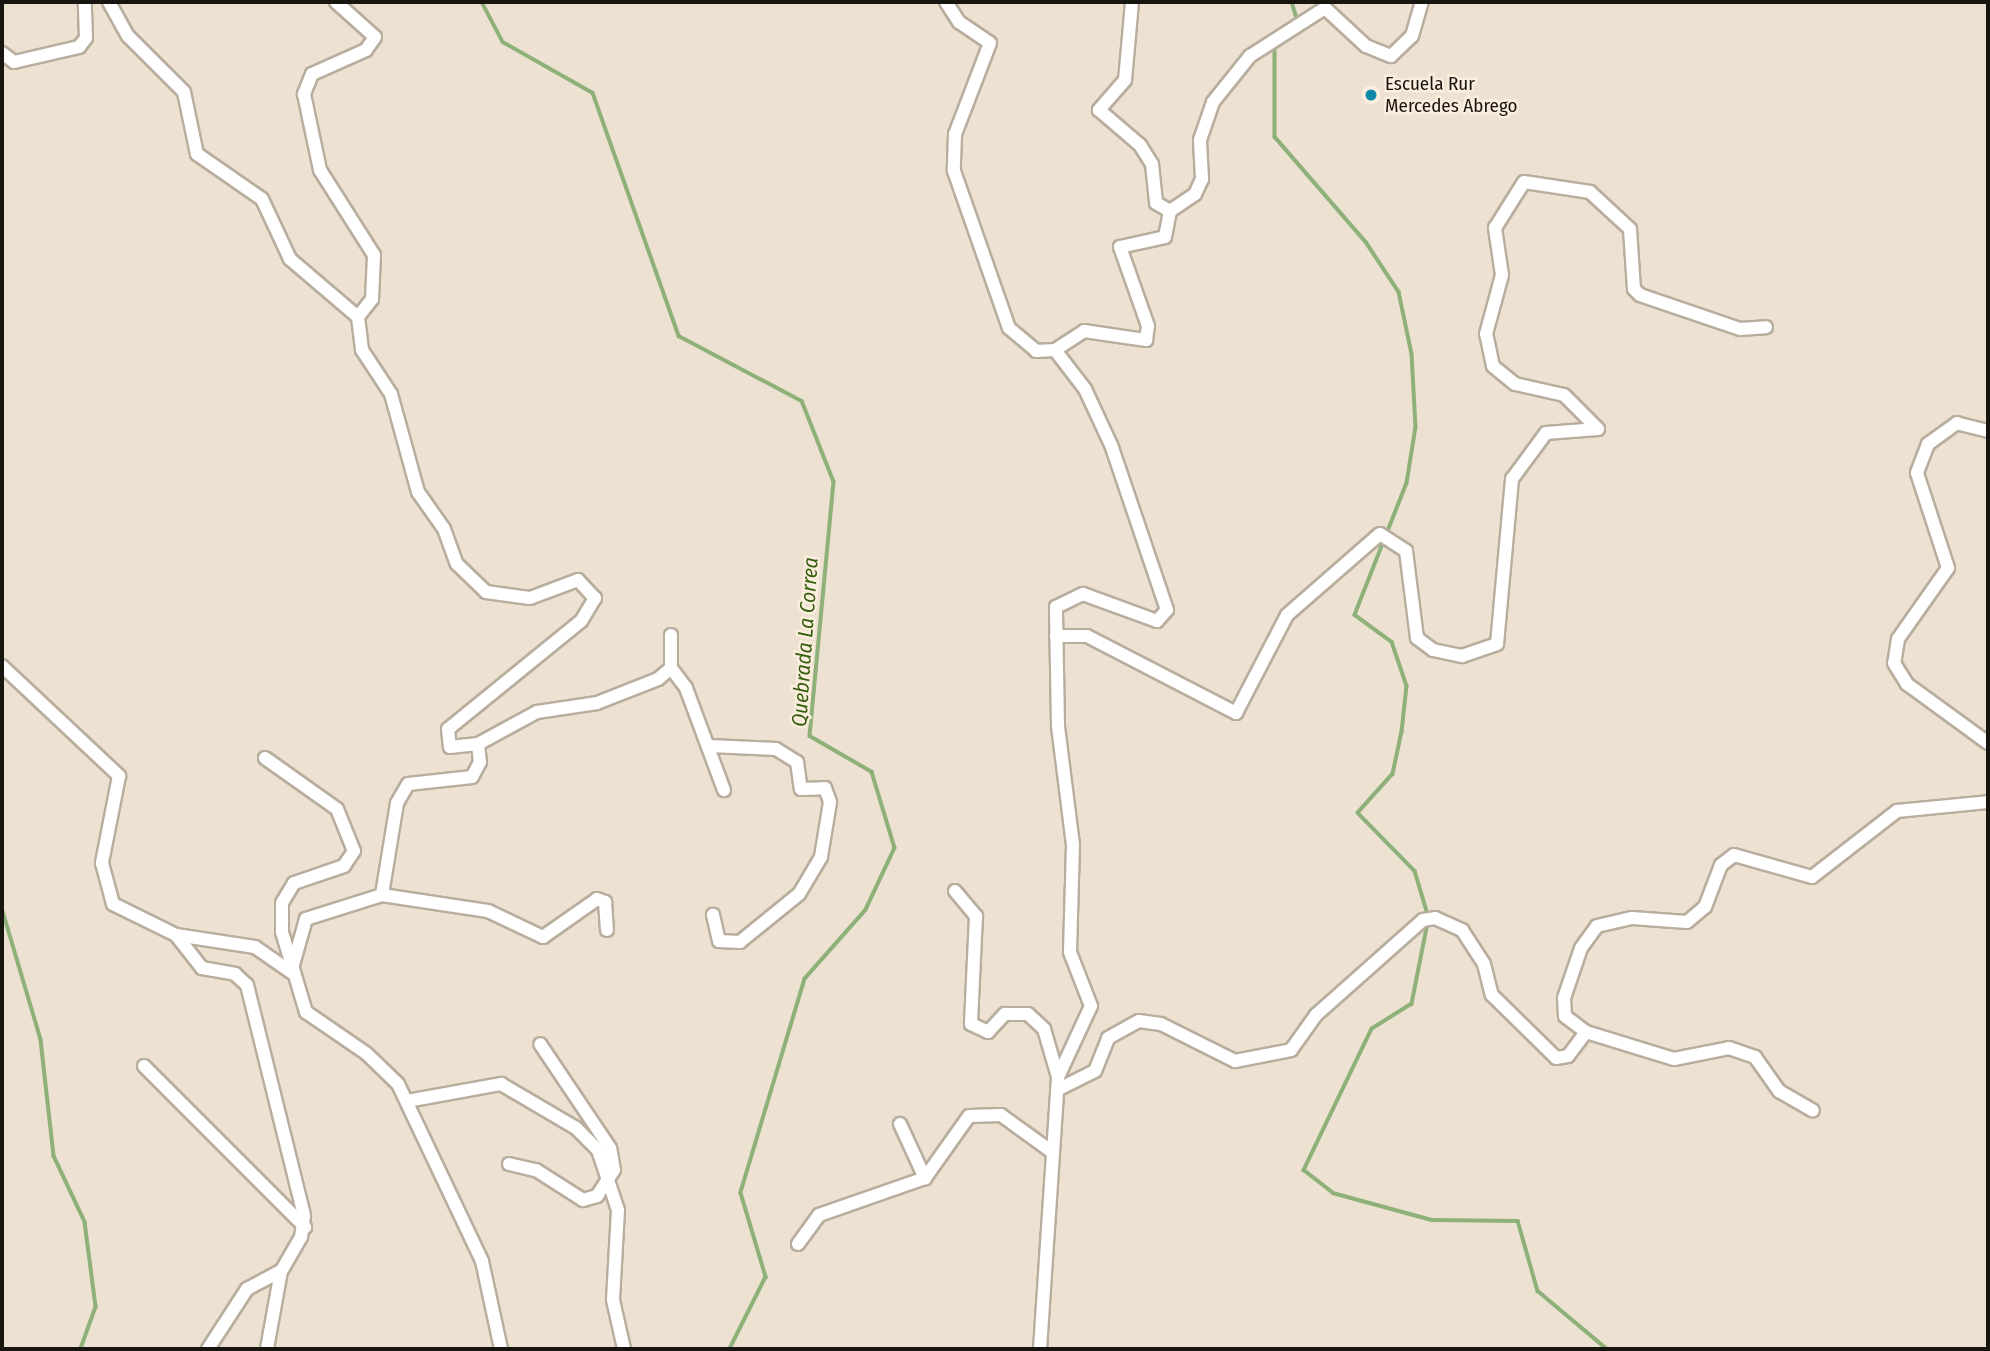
<!DOCTYPE html>
<style>
body{margin:0}
#map{position:relative;width:1990px;height:1351px;overflow:hidden;background:#ede1d1;font-family:"Fira Sans Condensed",sans-serif}
div>[style]{position:absolute}
[style*='--x']{left:calc(var(--x)*1px);top:calc(var(--y)*1px);width:calc(var(--w)*1px);rotate:calc(var(--a)*1deg)}
.stream>*{height:3.5px;margin:-1.75px;padding:0 1.75px;transform-origin:1.75px;border-radius:1.75px;background:#8eb079}
.roads{filter:drop-shadow(2px 0 #b9ad9e) drop-shadow(-2px 0 #b9ad9e) drop-shadow(0 2px #b9ad9e) drop-shadow(0 -2px #b9ad9e)}
.minor>*{height:12px;margin:-6px;padding:0 6px;transform-origin:6px;border-radius:6px;background:#fff}
.dots>*{width:19px;height:19px;translate:-50% -50%;box-sizing:border-box;border:4px solid #fbeede;border-radius:50%}
span{translate:-50% -50%;white-space:nowrap;text-align:center;line-height:1.15;-webkit-text-stroke:5px #fbeede;paint-order:stroke}
.poi-label{font-size:19px;color:#18140f}
.left{translate:0 -50%;text-align:left}
.water-label{font-size:21px;color:#345d0e;font-style:italic}
.frame{position:absolute;inset:0;border:4px solid #18140f;pointer-events:none}
</style>
<div id="map">
<div class="stream">
<i style="--x:482;--y:2;--w:45;--a:62.3"></i>
<i style="--x:503;--y:42;--w:103;--a:29.5"></i>
<i style="--x:593;--y:93;--w:258;--a:70.5"></i>
<i style="--x:679;--y:336;--w:139;--a:27.9"></i>
<i style="--x:802;--y:401;--w:87;--a:68.4"></i>
<i style="--x:834;--y:482;--w:255;--a:95.4"></i>
<i style="--x:810;--y:736;--w:72;--a:30.1"></i>
<i style="--x:872;--y:772;--w:79;--a:73.2"></i>
<i style="--x:895;--y:848;--w:68;--a:115.1"></i>
<i style="--x:866;--y:910;--w:92;--a:131.5"></i>
<i style="--x:805;--y:979;--w:223;--a:106.7"></i>
<i style="--x:741;--y:1193;--w:88;--a:73.4"></i>
<i style="--x:766;--y:1277;--w:80;--a:116.6"></i>
<i style="--x:1292;--y:2;--w:21;--a:73"></i>
<i style="--x:1275;--y:47;--w:90;--a:90"></i>
<i style="--x:1275;--y:137;--w:139;--a:49.1"></i>
<i style="--x:1366;--y:242;--w:60;--a:56.6"></i>
<i style="--x:1399;--y:292;--w:63;--a:78.2"></i>
<i style="--x:1412;--y:354;--w:73;--a:86.9"></i>
<i style="--x:1416;--y:427;--w:57;--a:99.1"></i>
<i style="--x:1407;--y:483;--w:142;--a:111.5"></i>
<i style="--x:1355;--y:615;--w:46;--a:36.1"></i>
<i style="--x:1392;--y:642;--w:46;--a:71.2"></i>
<i style="--x:1407;--y:686;--w:46;--a:96.2"></i>
<i style="--x:1402;--y:732;--w:43;--a:102.1"></i>
<i style="--x:1393;--y:774;--w:52;--a:131.9"></i>
<i style="--x:1358;--y:813;--w:81;--a:45.5"></i>
<i style="--x:1415;--y:871;--w:49;--a:73.4"></i>
<i style="--x:1429;--y:918;--w:88;--a:101.2"></i>
<i style="--x:1412;--y:1004;--w:47;--a:148"></i>
<i style="--x:1372;--y:1029;--w:157;--a:115.7"></i>
<i style="--x:1304;--y:1170;--w:37;--a:38"></i>
<i style="--x:1333;--y:1193;--w:103;--a:15.3"></i>
<i style="--x:1432;--y:1220;--w:86;--a:0.7"></i>
<i style="--x:1518;--y:1221;--w:73;--a:74.1"></i>
<i style="--x:1538;--y:1291;--w:90;--a:40"></i>
<i style="--x:2;--y:908;--w:138;--a:73.5"></i>
<i style="--x:41;--y:1040;--w:117;--a:83.6"></i>
<i style="--x:54;--y:1156;--w:73;--a:64.8"></i>
<i style="--x:85;--y:1222;--w:86;--a:82.6"></i>
<i style="--x:96;--y:1307;--w:45;--a:109.7"></i>
</div>
<div class="roads">
<div class="minor">
<i style="--x:109;--y:2;--w:39;--a:61"></i>
<i style="--x:128;--y:36;--w:79;--a:45"></i>
<i style="--x:184;--y:92;--w:63;--a:78.2"></i>
<i style="--x:197;--y:154;--w:79;--a:34.7"></i>
<i style="--x:262;--y:199;--w:66;--a:65"></i>
<i style="--x:290;--y:259;--w:89;--a:40.5"></i>
<i style="--x:358;--y:317;--w:33;--a:83"></i>
<i style="--x:362;--y:350;--w:53;--a:56.6"></i>
<i style="--x:391;--y:394;--w:102;--a:74.6"></i>
<i style="--x:418;--y:492;--w:45;--a:54.9"></i>
<i style="--x:444;--y:529;--w:37;--a:70"></i>
<i style="--x:457;--y:564;--w:40;--a:44"></i>
<i style="--x:486;--y:592;--w:44;--a:7.8"></i>
<i style="--x:530;--y:598;--w:51;--a:-20.6"></i>
<i style="--x:578;--y:580;--w:25;--a:47"></i>
<i style="--x:595;--y:598;--w:27;--a:121"></i>
<i style="--x:581;--y:621;--w:171;--a:140.9"></i>
<i style="--x:448;--y:729;--w:18;--a:84"></i>
<i style="--x:450;--y:747;--w:28;--a:-6"></i>
<i style="--x:478;--y:744;--w:18;--a:84"></i>
<i style="--x:480;--y:762;--w:17;--a:118"></i>
<i style="--x:472;--y:777;--w:64;--a:173.8"></i>
<i style="--x:408;--y:784;--w:22;--a:120"></i>
<i style="--x:397;--y:803;--w:93;--a:99.3"></i>
<i style="--x:382;--y:895;--w:80;--a:162.5"></i>
<i style="--x:306;--y:919;--w:55;--a:105.8"></i>
<i style="--x:336;--y:2;--w:52;--a:41.9"></i>
<i style="--x:375;--y:37;--w:16;--a:125"></i>
<i style="--x:366;--y:50;--w:59;--a:156"></i>
<i style="--x:312;--y:74;--w:22;--a:112"></i>
<i style="--x:304;--y:94;--w:78;--a:78.1"></i>
<i style="--x:320;--y:170;--w:101;--a:57.6"></i>
<i style="--x:374;--y:255;--w:44;--a:92.6"></i>
<i style="--x:372;--y:299;--w:23;--a:128"></i>
<i style="--x:946;--y:2;--w:24;--a:57"></i>
<i style="--x:959;--y:22;--w:37;--a:34"></i>
<i style="--x:990;--y:43;--w:97;--a:111"></i>
<i style="--x:955;--y:134;--w:37;--a:92"></i>
<i style="--x:954;--y:171;--w:166;--a:70.7"></i>
<i style="--x:1009;--y:328;--w:35;--a:40"></i>
<i style="--x:1036;--y:351;--w:19;--a:-3"></i>
<i style="--x:1132;--y:2;--w:78;--a:95.1"></i>
<i style="--x:1125;--y:80;--w:40;--a:131"></i>
<i style="--x:1099;--y:110;--w:54;--a:40.5"></i>
<i style="--x:1140;--y:145;--w:22;--a:58"></i>
<i style="--x:1152;--y:164;--w:39;--a:84"></i>
<i style="--x:1156;--y:203;--w:16;--a:30"></i>
<i style="--x:2;--y:53;--w:15;--a:37"></i>
<i style="--x:14;--y:62;--w:67;--a:-13"></i>
<i style="--x:79;--y:47;--w:11;--a:-52"></i>
<i style="--x:86;--y:38;--w:36;--a:-92"></i>
<i style="--x:1988;--y:431;--w:32;--a:-166"></i>
<i style="--x:1957;--y:423;--w:36;--a:144"></i>
<i style="--x:1928;--y:444;--w:31;--a:111"></i>
<i style="--x:1917;--y:473;--w:100;--a:71.9"></i>
<i style="--x:1948;--y:568;--w:87;--a:125.2"></i>
<i style="--x:1898;--y:639;--w:24;--a:99"></i>
<i style="--x:1894;--y:663;--w:25;--a:58"></i>
<i style="--x:1907;--y:684;--w:100;--a:36.1"></i>
<i style="--x:1056;--y:636;--w:31;--a:0"></i>
<i style="--x:1087;--y:636;--w:168;--a:27.3"></i>
<i style="--x:1236;--y:713;--w:110;--a:-62.5"></i>
<i style="--x:1287;--y:615;--w:123;--a:-41.1"></i>
<i style="--x:1380;--y:534;--w:31;--a:33"></i>
<i style="--x:1406;--y:551;--w:88;--a:82.8"></i>
<i style="--x:1417;--y:638;--w:20;--a:37"></i>
<i style="--x:1433;--y:650;--w:30;--a:12"></i>
<i style="--x:1462;--y:656;--w:37;--a:-19"></i>
<i style="--x:1497;--y:644;--w:166;--a:-84.8"></i>
<i style="--x:1512;--y:479;--w:57;--a:-53.5"></i>
<i style="--x:1546;--y:433;--w:52;--a:-4.4"></i>
<i style="--x:1598;--y:429;--w:48;--a:-135"></i>
<i style="--x:1564;--y:395;--w:50;--a:-167.3"></i>
<i style="--x:1515;--y:384;--w:28;--a:-141"></i>
<i style="--x:1493;--y:366;--w:33;--a:-102"></i>
<i style="--x:1486;--y:334;--w:61;--a:-74.8"></i>
<i style="--x:1502;--y:275;--w:48;--a:-98.5"></i>
<i style="--x:1495;--y:228;--w:54;--a:-57.8"></i>
<i style="--x:1524;--y:182;--w:67;--a:8.6"></i>
<i style="--x:1590;--y:192;--w:54;--a:42.8"></i>
<i style="--x:1630;--y:229;--w:60;--a:86.2"></i>
<i style="--x:1634;--y:289;--w:8;--a:45"></i>
<i style="--x:1640;--y:295;--w:106;--a:18.8"></i>
<i style="--x:1740;--y:329;--w:26;--a:-4"></i>
<i style="--x:2;--y:666;--w:161;--a:43.2"></i>
<i style="--x:119;--y:776;--w:89;--a:101.1"></i>
<i style="--x:102;--y:863;--w:42;--a:75"></i>
<i style="--x:113;--y:904;--w:70;--a:26.2"></i>
<i style="--x:176;--y:935;--w:80;--a:8.6"></i>
<i style="--x:255;--y:947;--w:44;--a:34.8"></i>
<i style="--x:671;--y:668;--w:25;--a:53"></i>
<i style="--x:686;--y:688;--w:109;--a:69.6"></i>
<i style="--x:478;--y:744;--w:67;--a:-28.5"></i>
<i style="--x:537;--y:712;--w:61;--a:-8.5"></i>
<i style="--x:597;--y:703;--w:66;--a:-21.5"></i>
<i style="--x:658;--y:679;--w:17;--a:-40"></i>
<i style="--x:671;--y:668;--w:33;--a:-90"></i>
<i style="--x:710;--y:746;--w:66;--a:2.6"></i>
<i style="--x:776;--y:749;--w:25;--a:32"></i>
<i style="--x:797;--y:762;--w:27;--a:82"></i>
<i style="--x:801;--y:789;--w:24;--a:-2"></i>
<i style="--x:825;--y:788;--w:15;--a:70"></i>
<i style="--x:830;--y:802;--w:56;--a:99.3"></i>
<i style="--x:821;--y:857;--w:43;--a:120.7"></i>
<i style="--x:799;--y:894;--w:76;--a:140.9"></i>
<i style="--x:740;--y:942;--w:21;--a:-177"></i>
<i style="--x:719;--y:941;--w:27;--a:-103"></i>
<i style="--x:265;--y:758;--w:88;--a:35.3"></i>
<i style="--x:337;--y:809;--w:45;--a:68"></i>
<i style="--x:354;--y:851;--w:18;--a:124"></i>
<i style="--x:344;--y:866;--w:53;--a:161.2"></i>
<i style="--x:294;--y:883;--w:23;--a:121"></i>
<i style="--x:282;--y:903;--w:29;--a:90"></i>
<i style="--x:282;--y:932;--w:84;--a:73.3"></i>
<i style="--x:306;--y:1012;--w:74;--a:34.5"></i>
<i style="--x:367;--y:1054;--w:43;--a:44.1"></i>
<i style="--x:398;--y:1084;--w:196;--a:64.6"></i>
<i style="--x:482;--y:1261;--w:90;--a:77.8"></i>
<i style="--x:955;--y:891;--w:33;--a:50"></i>
<i style="--x:976;--y:916;--w:108;--a:92.7"></i>
<i style="--x:971;--y:1024;--w:19;--a:25"></i>
<i style="--x:988;--y:1032;--w:25;--a:-47"></i>
<i style="--x:1005;--y:1014;--w:23;--a:0"></i>
<i style="--x:1028;--y:1014;--w:22;--a:43"></i>
<i style="--x:1044;--y:1029;--w:50;--a:73.7"></i>
<i style="--x:382;--y:895;--w:107;--a:8.6"></i>
<i style="--x:488;--y:911;--w:61;--a:25.3"></i>
<i style="--x:543;--y:937;--w:66;--a:-35.1"></i>
<i style="--x:597;--y:899;--w:9;--a:21"></i>
<i style="--x:605;--y:902;--w:28;--a:86"></i>
<i style="--x:176;--y:935;--w:42;--a:51.8"></i>
<i style="--x:202;--y:968;--w:34;--a:10"></i>
<i style="--x:235;--y:974;--w:16;--a:43"></i>
<i style="--x:247;--y:985;--w:238;--a:76.1"></i>
<i style="--x:304;--y:1216;--w:21;--a:98"></i>
<i style="--x:301;--y:1237;--w:39;--a:120"></i>
<i style="--x:281;--y:1271;--w:79;--a:100.2"></i>
<i style="--x:1586;--y:1032;--w:26;--a:-143"></i>
<i style="--x:1565;--y:1016;--w:18;--a:-93"></i>
<i style="--x:1564;--y:998;--w:53;--a:-71.2"></i>
<i style="--x:1581;--y:948;--w:27;--a:-54"></i>
<i style="--x:1597;--y:926;--w:36;--a:-13"></i>
<i style="--x:1632;--y:918;--w:55;--a:4.2"></i>
<i style="--x:1687;--y:922;--w:23;--a:-40"></i>
<i style="--x:1705;--y:907;--w:45;--a:-69.1"></i>
<i style="--x:1721;--y:865;--w:16;--a:-38"></i>
<i style="--x:1734;--y:855;--w:81;--a:15.8"></i>
<i style="--x:1812;--y:877;--w:108;--a:-37.8"></i>
<i style="--x:1897;--y:811;--w:91;--a:-5.6"></i>
<i style="--x:144;--y:1066;--w:228;--a:45"></i>
<i style="--x:1057;--y:1090;--w:42;--a:-26.6"></i>
<i style="--x:1095;--y:1071;--w:35;--a:-68"></i>
<i style="--x:1108;--y:1038;--w:35;--a:-29"></i>
<i style="--x:1139;--y:1021;--w:22;--a:8"></i>
<i style="--x:1161;--y:1024;--w:83;--a:26.6"></i>
<i style="--x:1235;--y:1061;--w:57;--a:-11.1"></i>
<i style="--x:1291;--y:1050;--w:43;--a:-54.5"></i>
<i style="--x:1316;--y:1015;--w:143;--a:-41.6"></i>
<i style="--x:1423;--y:920;--w:12;--a:-9"></i>
<i style="--x:1435;--y:918;--w:30;--a:24"></i>
<i style="--x:1462;--y:930;--w:40;--a:57.1"></i>
<i style="--x:1484;--y:964;--w:32;--a:76"></i>
<i style="--x:1492;--y:995;--w:90;--a:44.5"></i>
<i style="--x:1556;--y:1058;--w:12;--a:-9"></i>
<i style="--x:1568;--y:1056;--w:30;--a:-53"></i>
<i style="--x:1586;--y:1032;--w:92;--a:17.1"></i>
<i style="--x:1674;--y:1059;--w:56;--a:-11.3"></i>
<i style="--x:1729;--y:1048;--w:28;--a:19"></i>
<i style="--x:1755;--y:1057;--w:42;--a:54.8"></i>
<i style="--x:1779;--y:1091;--w:39;--a:30"></i>
<i style="--x:407;--y:1101;--w:96;--a:-10.3"></i>
<i style="--x:501;--y:1084;--w:87;--a:30.4"></i>
<i style="--x:576;--y:1128;--w:31;--a:45"></i>
<i style="--x:598;--y:1150;--w:63;--a:71.6"></i>
<i style="--x:618;--y:1210;--w:90;--a:93.2"></i>
<i style="--x:613;--y:1300;--w:50;--a:77.3"></i>
<i style="--x:900;--y:1124;--w:60;--a:65.2"></i>
<i style="--x:509;--y:1164;--w:28;--a:13"></i>
<i style="--x:536;--y:1170;--w:56;--a:32.6"></i>
<i style="--x:583;--y:1200;--w:15;--a:-16"></i>
<i style="--x:597;--y:1196;--w:31;--a:-57"></i>
<i style="--x:614;--y:1170;--w:22;--a:-100"></i>
<i style="--x:610;--y:1148;--w:125;--a:-123.9"></i>
<i style="--x:798;--y:1244;--w:36;--a:-54"></i>
<i style="--x:819;--y:1215;--w:112;--a:-19.2"></i>
<i style="--x:925;--y:1178;--w:76;--a:-54.6"></i>
<i style="--x:969;--y:1116;--w:32;--a:-2"></i>
<i style="--x:1001;--y:1115;--w:62;--a:35.8"></i>
<i style="--x:208;--y:1349;--w:72;--a:-57"></i>
<i style="--x:247;--y:1289;--w:38;--a:-28"></i>
<i style="--x:1040;--y:1349;--w:273;--a:-86.2"></i>
<i style="--x:1058;--y:1077;--w:78;--a:-65.1"></i>
<i style="--x:1091;--y:1006;--w:58;--a:-111.3"></i>
<i style="--x:1070;--y:952;--w:107;--a:-88.4"></i>
<i style="--x:1073;--y:845;--w:120;--a:-97.2"></i>
<i style="--x:1058;--y:726;--w:119;--a:-91"></i>
<i style="--x:1056;--y:607;--w:30;--a:-26"></i>
<i style="--x:1083;--y:594;--w:79;--a:20"></i>
<i style="--x:1157;--y:621;--w:15;--a:-48"></i>
<i style="--x:1167;--y:610;--w:174;--a:-108.7"></i>
<i style="--x:1111;--y:445;--w:62;--a:-114.9"></i>
<i style="--x:1085;--y:389;--w:49;--a:-127.6"></i>
<i style="--x:1055;--y:350;--w:35;--a:-33"></i>
<i style="--x:1084;--y:331;--w:63;--a:8.3"></i>
<i style="--x:1146;--y:340;--w:14;--a:-82"></i>
<i style="--x:1148;--y:326;--w:84;--a:-109.5"></i>
<i style="--x:1120;--y:247;--w:46;--a:-12.5"></i>
<i style="--x:1165;--y:237;--w:26;--a:-79"></i>
<i style="--x:1170;--y:211;--w:30;--a:-34"></i>
<i style="--x:1195;--y:194;--w:17;--a:-65"></i>
<i style="--x:1202;--y:179;--w:39;--a:-93"></i>
<i style="--x:1200;--y:140;--w:40;--a:-71.1"></i>
<i style="--x:1213;--y:102;--w:59;--a:-51.2"></i>
<i style="--x:1250;--y:56;--w:89;--a:-32.6"></i>
<i style="--x:1325;--y:8;--w:56;--a:42.8"></i>
<i style="--x:1366;--y:46;--w:27;--a:22"></i>
<i style="--x:1391;--y:56;--w:29;--a:-44"></i>
<i style="--x:1412;--y:36;--w:35;--a:-74"></i>
</div>
</div>
<div class="dots">
<i style="left:1371px;top:95px;background:#0e88ab"></i>
</div>
<div class="poi-label">
<span class="left" style="left:1385px;top:95px">Escuela Rur<br>Mercedes Abrego</span>
</div>
<div class="water-label">
<span style="left:805px;top:642px;rotate:-86deg">Quebrada La Correa</span>
</div>
<div class="frame"></div>
</div>
